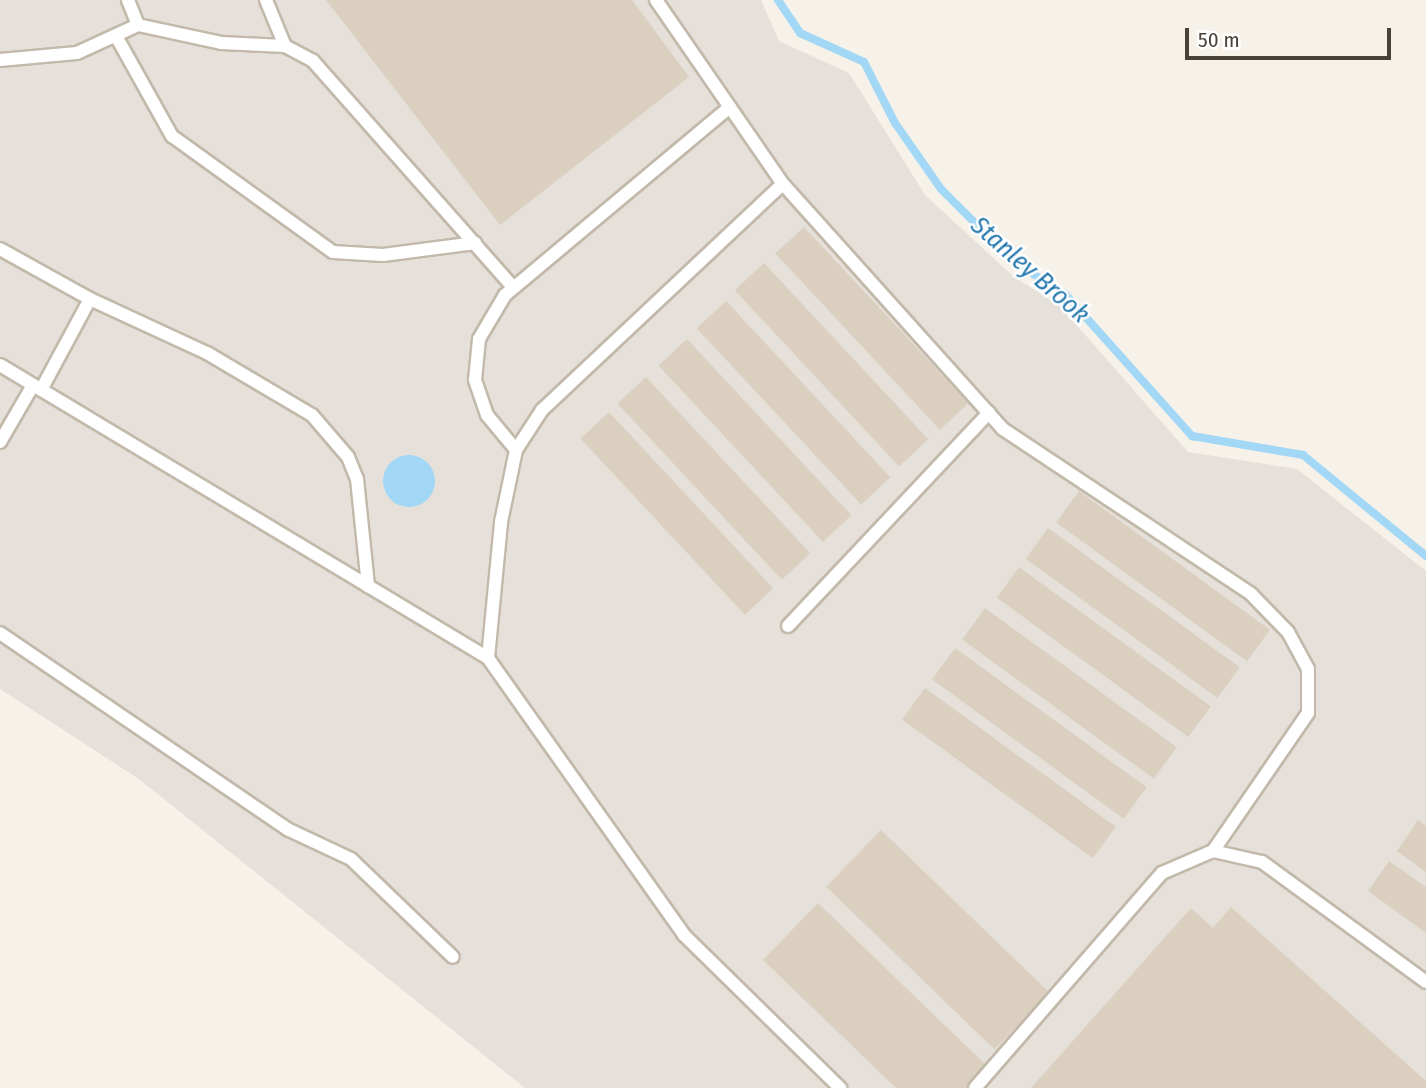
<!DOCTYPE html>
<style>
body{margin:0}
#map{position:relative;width:1426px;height:1088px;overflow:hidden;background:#f6f1e9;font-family:"Fira Sans Condensed",sans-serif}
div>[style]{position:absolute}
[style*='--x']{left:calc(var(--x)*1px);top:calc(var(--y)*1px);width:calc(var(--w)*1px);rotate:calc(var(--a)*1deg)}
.industrial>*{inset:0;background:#e5e0da}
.water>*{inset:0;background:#a2d7f6}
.round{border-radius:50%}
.stream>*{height:8px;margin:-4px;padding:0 4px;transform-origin:4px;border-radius:4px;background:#a2d7f6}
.building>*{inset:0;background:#dbd0c0;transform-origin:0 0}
.roads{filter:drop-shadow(2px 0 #c2b9ab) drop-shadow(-2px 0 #c2b9ab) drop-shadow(0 2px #c2b9ab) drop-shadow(0 -2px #c2b9ab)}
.lane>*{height:12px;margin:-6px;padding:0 6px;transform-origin:6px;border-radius:6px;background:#fff}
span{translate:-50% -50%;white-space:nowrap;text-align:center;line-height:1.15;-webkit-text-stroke:5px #fff;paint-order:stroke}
.water-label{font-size:26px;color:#2478ae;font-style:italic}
.scale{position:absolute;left:1185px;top:28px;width:206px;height:32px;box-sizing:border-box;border:4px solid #4a4236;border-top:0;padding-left:9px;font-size:21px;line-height:24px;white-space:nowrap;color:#4a4236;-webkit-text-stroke:5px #fff;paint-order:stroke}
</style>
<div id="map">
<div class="industrial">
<i style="clip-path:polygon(0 0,761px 0,779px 41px,849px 73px,925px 195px,1014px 277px,1060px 306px,1188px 452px,1297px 469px,1426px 571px,1426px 1088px,525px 1088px,139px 779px,0 689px)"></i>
</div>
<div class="water">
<i class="round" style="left:383px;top:455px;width:52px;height:52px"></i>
</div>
<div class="stream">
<i style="--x:778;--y:0;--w:40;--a:56"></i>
<i style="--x:800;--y:33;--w:70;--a:24.4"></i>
<i style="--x:864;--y:62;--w:68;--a:63.1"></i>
<i style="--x:895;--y:123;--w:80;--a:55.1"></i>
<i style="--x:941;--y:189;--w:103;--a:45"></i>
<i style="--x:1014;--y:262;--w:60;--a:32.1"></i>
<i style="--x:1065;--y:294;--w:191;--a:48.2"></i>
<i style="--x:1192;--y:436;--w:113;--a:9.7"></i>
<i style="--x:1303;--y:455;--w:159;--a:39.4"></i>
</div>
<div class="building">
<i style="clip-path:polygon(326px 0,632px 0,689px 77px,500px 225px)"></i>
<i style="left:804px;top:227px;width:241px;height:39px;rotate:47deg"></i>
<i style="left:764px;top:263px;width:241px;height:40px;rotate:47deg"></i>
<i style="left:726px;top:301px;width:241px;height:40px;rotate:47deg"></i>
<i style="left:687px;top:339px;width:241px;height:39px;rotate:47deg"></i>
<i style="left:646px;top:377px;width:241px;height:39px;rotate:47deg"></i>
<i style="left:609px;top:412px;width:241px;height:39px;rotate:47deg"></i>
<i style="left:1079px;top:491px;width:236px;height:39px;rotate:36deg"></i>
<i style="left:1048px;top:528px;width:237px;height:38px;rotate:36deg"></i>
<i style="left:1019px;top:567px;width:237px;height:38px;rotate:36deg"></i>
<i style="left:985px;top:608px;width:237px;height:39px;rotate:36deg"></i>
<i style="left:955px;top:648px;width:237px;height:39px;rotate:36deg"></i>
<i style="left:925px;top:688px;width:236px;height:39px;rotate:36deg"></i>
<i style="clip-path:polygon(1418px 820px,1426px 826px,1426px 872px,1397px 851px)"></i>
<i style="left:881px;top:830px;width:234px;height:79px;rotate:44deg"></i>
<i style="clip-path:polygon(1389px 861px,1426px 887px,1426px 933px,1368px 891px)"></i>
<i style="clip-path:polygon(818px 903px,987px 1066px,966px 1088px,896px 1088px,763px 960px)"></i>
<i style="clip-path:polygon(1231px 907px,1426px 1081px,1426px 1088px,1031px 1088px,1191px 908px,1213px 928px)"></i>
</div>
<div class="roads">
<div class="lane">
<i style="--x:266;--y:0;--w:50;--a:67.6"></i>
<i style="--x:656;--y:0;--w:224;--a:55.4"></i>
<i style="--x:783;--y:184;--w:329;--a:48.1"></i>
<i style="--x:1003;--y:429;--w:298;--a:33.6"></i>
<i style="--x:1251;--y:594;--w:53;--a:45.8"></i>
<i style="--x:1288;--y:632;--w:42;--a:61.6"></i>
<i style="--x:1308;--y:669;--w:44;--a:90"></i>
<i style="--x:1308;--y:713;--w:168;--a:124.5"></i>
<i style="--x:138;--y:25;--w:85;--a:12.2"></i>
<i style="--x:221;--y:43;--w:64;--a:2.7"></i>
<i style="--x:285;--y:46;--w:32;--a:28"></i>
<i style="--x:313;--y:61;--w:302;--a:48.5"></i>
<i style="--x:116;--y:36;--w:115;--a:60.8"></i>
<i style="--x:172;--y:136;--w:198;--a:35.8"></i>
<i style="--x:333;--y:252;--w:50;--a:3.4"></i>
<i style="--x:383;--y:255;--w:93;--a:-7.4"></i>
<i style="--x:0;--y:60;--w:77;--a:-5.2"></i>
<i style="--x:77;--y:53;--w:67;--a:-24.7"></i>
<i style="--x:138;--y:25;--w:27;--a:-112"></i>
<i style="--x:0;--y:249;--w:103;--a:29.1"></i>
<i style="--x:90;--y:299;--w:103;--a:118.3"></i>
<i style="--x:90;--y:299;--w:129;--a:24.8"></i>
<i style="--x:207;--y:353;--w:122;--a:30.6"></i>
<i style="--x:312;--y:415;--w:55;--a:49.4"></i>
<i style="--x:348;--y:457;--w:24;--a:68"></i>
<i style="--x:357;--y:479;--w:108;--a:84.1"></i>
<i style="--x:0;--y:365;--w:569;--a:30.98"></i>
<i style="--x:488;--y:658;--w:339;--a:54.7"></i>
<i style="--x:684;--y:935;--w:219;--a:44.4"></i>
<i style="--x:0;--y:442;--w:66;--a:-59.9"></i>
<i style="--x:516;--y:450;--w:45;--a:-129.6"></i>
<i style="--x:487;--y:415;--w:37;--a:-109"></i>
<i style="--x:475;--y:380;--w:41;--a:-84.4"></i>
<i style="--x:479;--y:339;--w:51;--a:-59.4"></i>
<i style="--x:505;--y:295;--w:293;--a:-39.9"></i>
<i style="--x:788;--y:626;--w:293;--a:-46.7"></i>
<i style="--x:0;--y:633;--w:348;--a:34.3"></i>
<i style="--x:287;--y:829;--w:71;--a:25.1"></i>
<i style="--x:351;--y:859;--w:141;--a:43.9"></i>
<i style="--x:488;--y:658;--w:137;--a:-84.5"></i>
<i style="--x:501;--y:522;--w:74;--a:-78.2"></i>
<i style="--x:516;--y:450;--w:48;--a:-57"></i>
<i style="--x:542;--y:410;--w:330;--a:-43.2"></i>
<i style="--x:975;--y:1088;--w:285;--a:-49"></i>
<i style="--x:1162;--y:873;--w:56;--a:-23.3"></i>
<i style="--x:1213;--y:851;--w:50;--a:12.7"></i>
<i style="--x:1262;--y:862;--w:203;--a:36.2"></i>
</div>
</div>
<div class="water-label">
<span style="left:1030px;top:270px;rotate:41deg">Stanley Brook</span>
</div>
<div class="scale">50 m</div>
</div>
